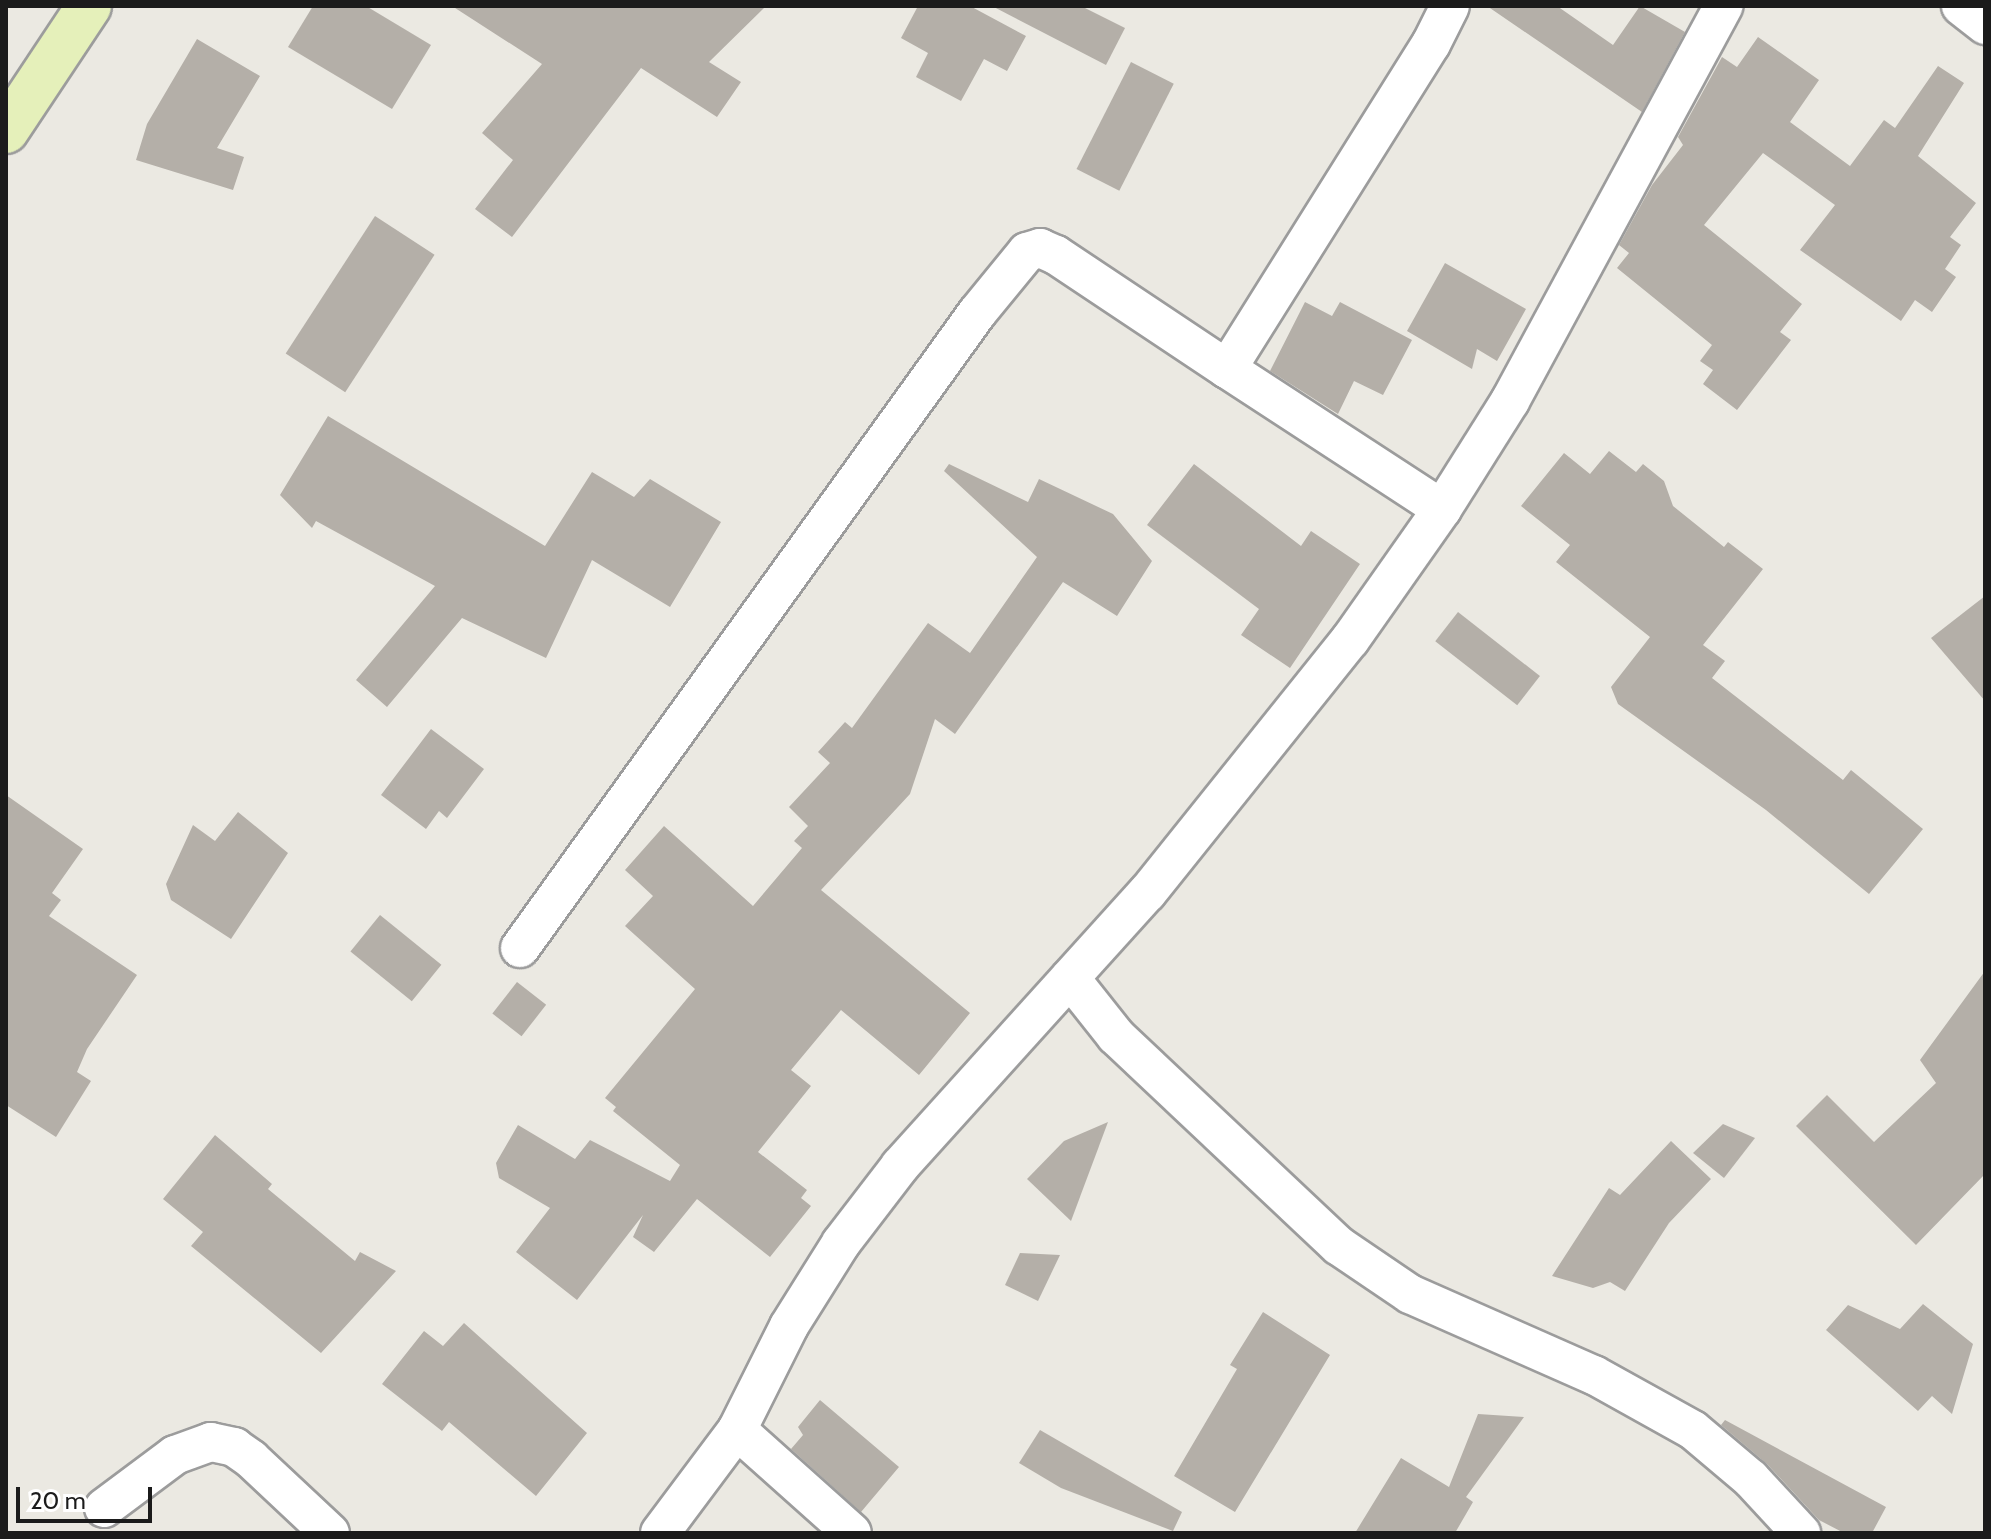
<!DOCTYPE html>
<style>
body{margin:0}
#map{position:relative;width:1991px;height:1539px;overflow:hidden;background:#ebe9e2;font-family:Cabin,sans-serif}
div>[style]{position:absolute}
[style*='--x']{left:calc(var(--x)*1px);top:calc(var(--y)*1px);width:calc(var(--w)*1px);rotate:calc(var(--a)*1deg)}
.building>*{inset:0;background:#b4afa8;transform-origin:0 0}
.roads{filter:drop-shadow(2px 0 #9c9c9c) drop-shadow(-2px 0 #9c9c9c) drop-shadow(0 2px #9c9c9c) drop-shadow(0 -2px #9c9c9c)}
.street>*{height:38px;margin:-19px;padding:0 19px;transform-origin:19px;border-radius:19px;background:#fff}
.secondary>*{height:44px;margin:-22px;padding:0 22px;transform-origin:22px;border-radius:22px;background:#e5f0ba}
span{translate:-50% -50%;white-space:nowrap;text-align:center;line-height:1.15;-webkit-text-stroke:6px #fff;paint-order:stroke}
.frame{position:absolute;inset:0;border:8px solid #1b1b1b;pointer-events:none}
.scale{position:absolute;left:16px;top:1487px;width:136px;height:36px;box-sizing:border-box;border:4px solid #1b1b1b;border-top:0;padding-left:10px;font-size:24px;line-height:28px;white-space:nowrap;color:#1b1b1b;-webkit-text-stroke:6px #fff;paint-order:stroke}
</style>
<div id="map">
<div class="building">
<i style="clip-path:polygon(313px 6px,366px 6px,431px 45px,392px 109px,288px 47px)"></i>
<i style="clip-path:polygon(452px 6px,766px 6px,709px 62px,741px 82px,717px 117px,641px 68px,512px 237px,475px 209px,513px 160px,482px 133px,542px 64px)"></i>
<i style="clip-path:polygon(918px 6px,970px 6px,1026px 36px,1007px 71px,984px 59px,961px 101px,916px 77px,928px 53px,901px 38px)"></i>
<i style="clip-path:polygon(992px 6px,1081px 6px,1125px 28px,1106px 65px)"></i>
<i style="clip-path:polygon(1487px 6px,1557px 6px,1613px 45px,1640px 6px,1685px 32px,1642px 112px)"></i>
<i style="clip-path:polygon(1758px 37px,1819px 80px,1790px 122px,1850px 166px,1884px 120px,1895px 128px,1938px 66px,1964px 83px,1918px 156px,1976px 203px,1950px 237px,1961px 245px,1945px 269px,1956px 277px,1932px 312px,1915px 300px,1901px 321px,1800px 250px,1835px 205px,1763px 153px,1704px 225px,1802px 304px,1780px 332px,1791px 340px,1737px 410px,1703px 384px,1713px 370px,1700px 361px,1712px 345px,1617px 268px,1629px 253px,1619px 245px,1652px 185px,1683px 145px,1678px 137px,1722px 57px,1737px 67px)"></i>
<i style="clip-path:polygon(197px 39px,260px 76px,217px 148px,244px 157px,233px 190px,136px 160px,147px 124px)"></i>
<i style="left:1131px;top:62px;width:48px;height:120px;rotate:27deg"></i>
<i style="left:375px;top:216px;width:71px;height:164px;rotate:33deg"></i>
<i style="clip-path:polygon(1445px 263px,1526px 309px,1497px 361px,1477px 349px,1472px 369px,1407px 331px)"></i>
<i style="clip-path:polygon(1305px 302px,1332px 316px,1340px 302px,1412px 340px,1383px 395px,1354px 381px,1338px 414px,1270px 371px)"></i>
<i style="clip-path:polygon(328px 416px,545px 546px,592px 472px,634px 497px,650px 479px,721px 522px,670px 607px,592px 560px,546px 658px,462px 618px,387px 707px,356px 680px,435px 586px,316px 521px,312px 528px,280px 495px)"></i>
<i style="clip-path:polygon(1609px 451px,1636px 472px,1643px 464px,1664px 481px,1673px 506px,1724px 547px,1728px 542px,1763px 569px,1703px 645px,1725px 661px,1712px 678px,1843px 780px,1851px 770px,1923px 829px,1869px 894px,1766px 810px,1618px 704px,1611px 687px,1650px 637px,1556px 562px,1570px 545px,1521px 506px,1564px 453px,1590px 474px)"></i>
<i style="clip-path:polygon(949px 464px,1028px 502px,1039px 479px,1113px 514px,1152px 561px,1117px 616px,1063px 582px,955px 734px,935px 719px,910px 794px,821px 890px,970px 1013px,919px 1075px,841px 1010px,791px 1070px,811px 1086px,758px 1152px,807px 1190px,801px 1198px,811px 1206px,770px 1257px,697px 1199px,654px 1252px,633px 1237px,643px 1215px,577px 1300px,516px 1252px,550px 1208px,499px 1178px,496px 1163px,518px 1125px,575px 1159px,590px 1140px,670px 1181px,680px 1165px,613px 1111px,616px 1107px,605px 1098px,695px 989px,625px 926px,653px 896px,625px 870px,664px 826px,753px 906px,802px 848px,794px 841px,808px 826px,789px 807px,830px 763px,818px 752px,845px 722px,852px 728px,928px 623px,970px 653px,1037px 557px,944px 471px)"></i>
<i style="clip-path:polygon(1194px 464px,1301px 546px,1311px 531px,1360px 564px,1290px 668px,1241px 635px,1259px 609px,1147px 525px)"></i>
<i style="clip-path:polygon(1985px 596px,1985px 701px,1931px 638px)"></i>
<i style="left:1458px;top:612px;width:104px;height:37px;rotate:38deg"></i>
<i style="clip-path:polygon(431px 729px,484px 769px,447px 818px,439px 811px,426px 829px,381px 795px)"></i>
<i style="clip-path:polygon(6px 795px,83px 849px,52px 893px,61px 900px,49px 916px,137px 975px,87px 1049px,77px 1072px,91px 1081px,56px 1137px,6px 1105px)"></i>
<i style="clip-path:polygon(238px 812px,288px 853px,231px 939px,171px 900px,166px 884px,193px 825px,215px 841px)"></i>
<i style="left:380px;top:915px;width:79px;height:47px;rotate:39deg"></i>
<i style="clip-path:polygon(1985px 971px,1985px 1174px,1916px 1245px,1796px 1126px,1827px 1095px,1874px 1142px,1936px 1083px,1920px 1060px)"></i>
<i style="left:517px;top:982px;width:37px;height:40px;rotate:38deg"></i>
<i style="clip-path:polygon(1108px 1122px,1071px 1221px,1027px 1179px,1064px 1141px)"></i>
<i style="clip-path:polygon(1723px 1124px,1755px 1138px,1724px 1178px,1693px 1153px)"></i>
<i style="clip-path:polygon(215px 1135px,272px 1184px,268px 1189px,355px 1261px,360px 1252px,396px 1271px,321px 1353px,191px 1246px,203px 1232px,163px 1199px)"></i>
<i style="clip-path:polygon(1671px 1141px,1711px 1179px,1669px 1223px,1625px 1291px,1610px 1282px,1593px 1288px,1552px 1276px,1609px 1188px,1620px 1195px)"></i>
<i style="clip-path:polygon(1020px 1253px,1060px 1255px,1038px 1301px,1005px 1285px)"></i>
<i style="clip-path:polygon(1923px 1304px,1973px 1344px,1952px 1414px,1932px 1396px,1918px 1411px,1826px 1330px,1848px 1305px,1900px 1329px)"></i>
<i style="clip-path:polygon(1263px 1312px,1330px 1355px,1235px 1512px,1174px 1476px,1237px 1369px,1230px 1365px)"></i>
<i style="clip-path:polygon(464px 1323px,587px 1433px,536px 1496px,449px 1422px,442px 1431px,382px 1384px,424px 1331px,443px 1346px)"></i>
<i style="clip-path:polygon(820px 1400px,899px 1467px,861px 1512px,791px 1449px,803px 1435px,798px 1427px)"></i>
<i style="clip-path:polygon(1478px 1414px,1524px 1417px,1466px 1497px,1473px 1502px,1455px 1533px,1355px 1533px,1401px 1458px,1449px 1487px)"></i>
<i style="clip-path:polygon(1725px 1420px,1886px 1507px,1872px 1533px,1844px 1533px,1819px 1520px,1767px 1464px,1721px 1425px)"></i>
<i style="clip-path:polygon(1040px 1430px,1182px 1512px,1173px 1531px,1061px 1488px,1019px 1463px)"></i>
</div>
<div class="roads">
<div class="street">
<i style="--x:1961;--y:6;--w:31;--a:38"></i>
<i style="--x:1442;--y:509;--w:257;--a:-146.9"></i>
<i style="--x:1227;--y:369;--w:384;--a:-57.9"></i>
<i style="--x:1431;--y:44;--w:42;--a:-63.4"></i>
<i style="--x:520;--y:948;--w:782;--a:-54.26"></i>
<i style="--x:977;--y:313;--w:79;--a:-50.7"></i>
<i style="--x:1027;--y:252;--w:14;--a:-17"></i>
<i style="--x:1040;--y:248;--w:17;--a:24"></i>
<i style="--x:1056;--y:255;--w:206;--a:33.7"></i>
<i style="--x:1070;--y:978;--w:74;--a:51.6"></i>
<i style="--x:1116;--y:1036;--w:306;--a:43.3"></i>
<i style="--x:1339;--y:1246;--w:86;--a:34.1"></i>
<i style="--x:1410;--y:1294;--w:201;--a:23.8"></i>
<i style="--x:1594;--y:1375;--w:113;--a:29.1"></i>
<i style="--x:1693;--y:1430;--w:76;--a:40.2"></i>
<i style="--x:1751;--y:1479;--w:74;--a:47.2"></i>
<i style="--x:737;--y:1430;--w:154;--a:41.8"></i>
<i style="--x:104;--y:1508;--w:89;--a:-36.7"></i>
<i style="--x:175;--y:1455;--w:38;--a:-20"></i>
<i style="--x:211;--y:1442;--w:24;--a:12"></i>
<i style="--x:234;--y:1447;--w:21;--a:35"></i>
<i style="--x:251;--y:1459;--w:108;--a:43.1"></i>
<i style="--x:660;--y:1533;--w:129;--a:-53.2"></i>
<i style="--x:737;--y:1430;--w:116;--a:-63.4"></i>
<i style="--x:789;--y:1326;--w:98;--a:-57.9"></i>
<i style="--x:841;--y:1243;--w:97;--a:-52.5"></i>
<i style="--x:900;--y:1166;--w:368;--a:-47.9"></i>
<i style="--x:1147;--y:893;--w:324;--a:-51.3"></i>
<i style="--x:1350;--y:640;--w:160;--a:-54.9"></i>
<i style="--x:1442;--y:509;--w:128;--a:-57.8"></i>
<i style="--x:1510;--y:401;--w:449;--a:-61.6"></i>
</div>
<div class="secondary">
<i style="--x:6;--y:131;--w:150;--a:-56.4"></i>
</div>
</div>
<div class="frame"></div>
<div class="scale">20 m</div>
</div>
